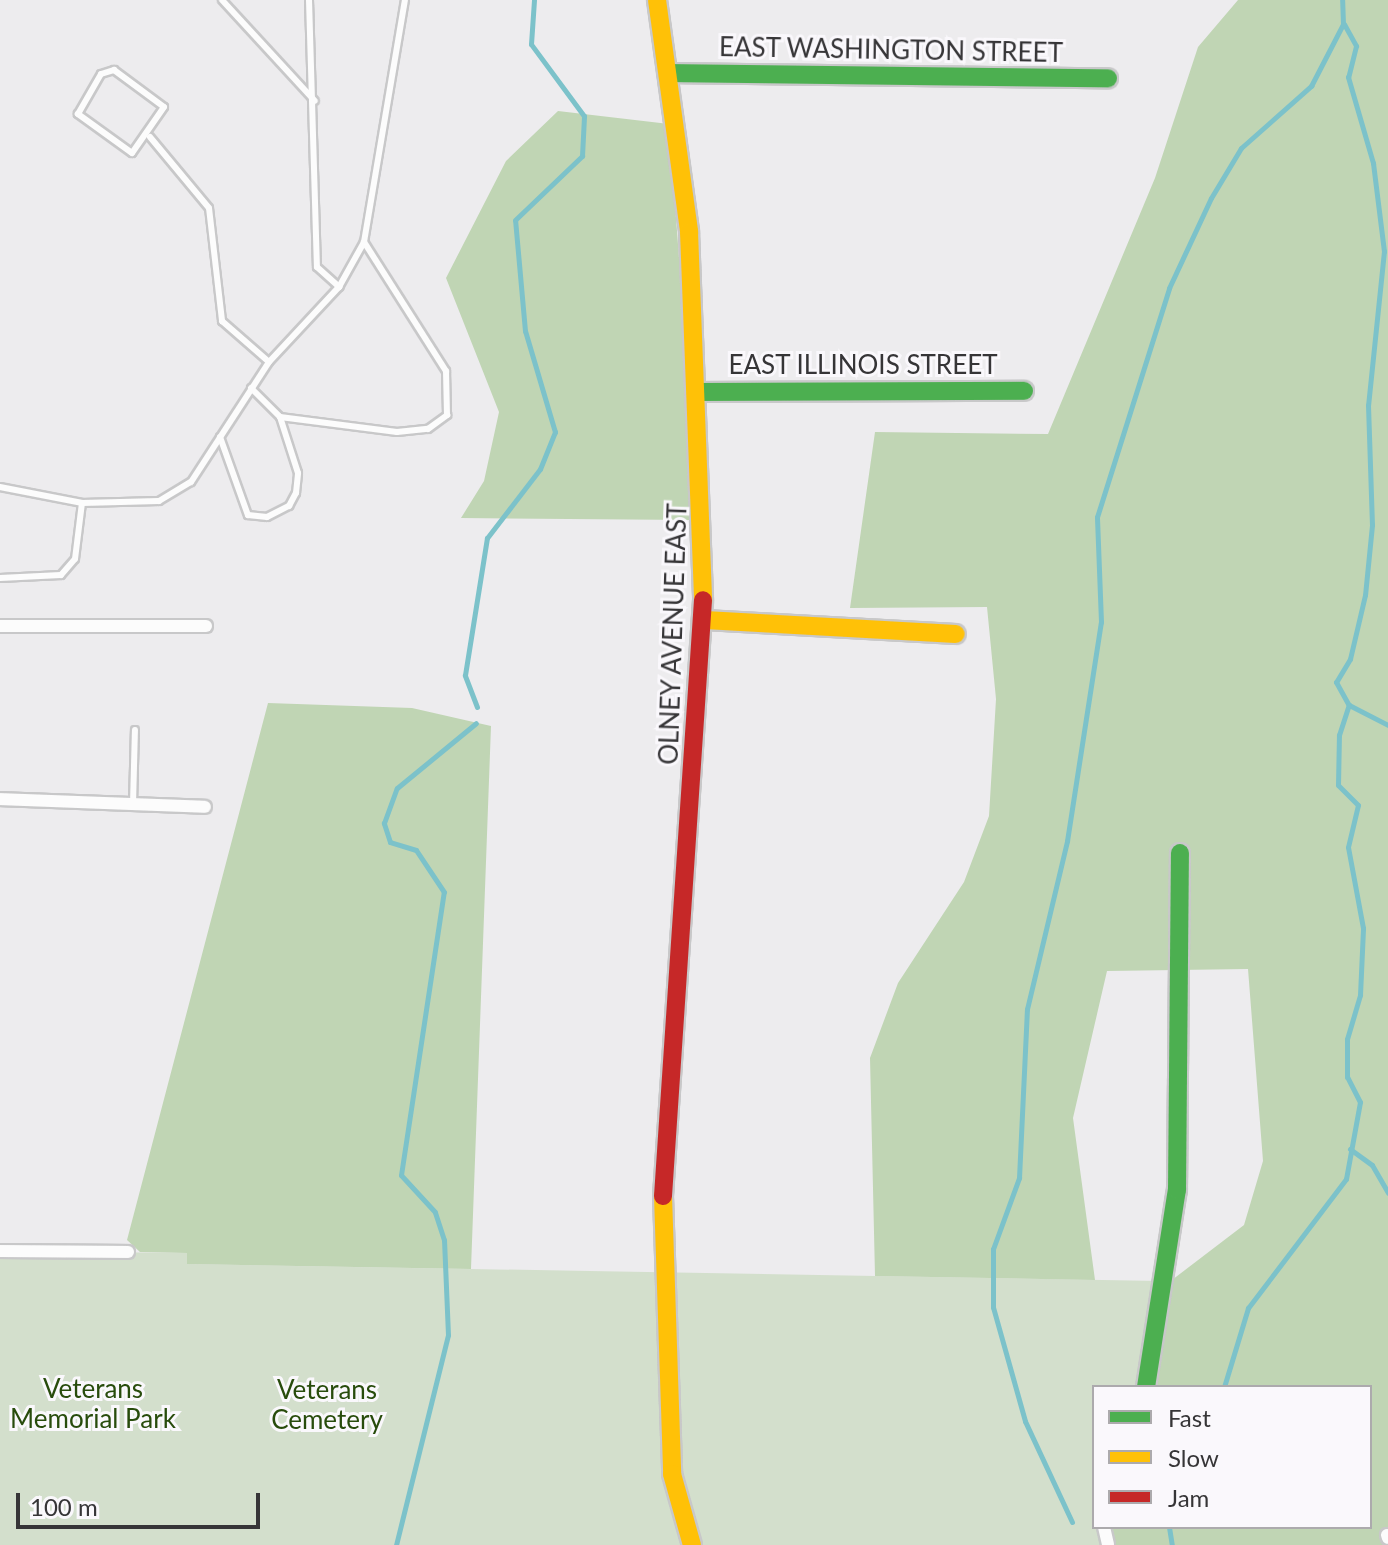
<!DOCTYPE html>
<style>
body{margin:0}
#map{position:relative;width:1388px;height:1545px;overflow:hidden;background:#edecee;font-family:Lato,sans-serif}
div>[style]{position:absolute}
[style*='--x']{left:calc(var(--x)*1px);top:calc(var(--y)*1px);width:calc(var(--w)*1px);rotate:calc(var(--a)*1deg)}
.green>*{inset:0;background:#d3dfcc}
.forest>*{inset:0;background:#c0d5b4}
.stream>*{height:5px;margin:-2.5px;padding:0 2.5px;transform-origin:2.5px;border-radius:2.5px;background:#7cc2ca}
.roads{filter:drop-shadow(2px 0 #c8c8c9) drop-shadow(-2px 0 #c8c8c9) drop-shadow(0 2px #c8c8c9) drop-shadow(0 -2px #c8c8c9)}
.lane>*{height:6px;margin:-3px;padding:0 3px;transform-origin:3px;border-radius:3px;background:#fcfcfc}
.street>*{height:12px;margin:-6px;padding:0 6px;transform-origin:6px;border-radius:6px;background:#fcfcfc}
.fast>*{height:18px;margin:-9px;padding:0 9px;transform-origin:9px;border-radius:9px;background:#4caf50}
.slow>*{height:18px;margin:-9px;padding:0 9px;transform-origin:9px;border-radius:9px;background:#ffc107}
.jam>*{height:18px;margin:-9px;padding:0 9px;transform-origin:9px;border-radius:9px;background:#c62828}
span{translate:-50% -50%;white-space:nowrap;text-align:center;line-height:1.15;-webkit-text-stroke:6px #faf8fc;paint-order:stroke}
.street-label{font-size:26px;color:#363537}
.park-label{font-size:26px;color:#284c0c}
.legend{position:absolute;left:1092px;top:1385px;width:280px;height:144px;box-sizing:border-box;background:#faf8fc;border:2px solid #acaaad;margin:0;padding:10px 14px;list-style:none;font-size:24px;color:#363537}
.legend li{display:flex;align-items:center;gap:16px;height:40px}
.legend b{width:40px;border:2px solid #acaaad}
.scale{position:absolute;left:16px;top:1493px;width:244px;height:36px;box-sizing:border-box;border:4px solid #363537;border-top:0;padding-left:10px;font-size:24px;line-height:28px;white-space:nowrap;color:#363537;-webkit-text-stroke:6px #faf8fc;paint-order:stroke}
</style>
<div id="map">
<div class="green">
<i style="clip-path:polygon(0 1251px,187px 1253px,188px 1264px,1160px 1281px,1146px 1387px,1094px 1387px,1094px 1527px,1104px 1527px,1108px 1545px,0 1545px)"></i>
</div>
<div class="forest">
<i style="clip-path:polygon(1238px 0,1388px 0,1388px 1545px,1115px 1545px,1111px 1527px,1370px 1527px,1370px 1387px,1151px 1387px,1168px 1283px,1244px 1225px,1263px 1161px,1248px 969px,1107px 971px,1073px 1118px,1095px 1280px,875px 1276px,870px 1058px,898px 983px,964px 882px,989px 816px,996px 699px,987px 607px,850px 608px,875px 432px,1048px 434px,1155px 178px,1198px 47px)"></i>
<i style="clip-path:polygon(558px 111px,669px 124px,689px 391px,690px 520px,461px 518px,484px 481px,499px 412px,446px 278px,506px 161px)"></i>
<i style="clip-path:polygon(268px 703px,412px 708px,491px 726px,471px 1269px,187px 1264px,187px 1253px,140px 1252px,127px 1240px)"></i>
</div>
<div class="stream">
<i style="--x:1344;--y:24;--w:25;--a:61"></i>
<i style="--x:1356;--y:46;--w:32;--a:104"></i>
<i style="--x:1348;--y:77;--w:90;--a:73.8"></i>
<i style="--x:1373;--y:163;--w:89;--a:82.9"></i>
<i style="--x:1384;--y:251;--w:155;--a:95.9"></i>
<i style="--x:1368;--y:405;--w:120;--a:88.1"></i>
<i style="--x:1372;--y:525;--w:70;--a:95.7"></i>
<i style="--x:1365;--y:595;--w:66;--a:103.2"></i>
<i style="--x:1350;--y:659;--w:27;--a:121"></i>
<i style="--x:1336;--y:682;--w:26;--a:61"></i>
<i style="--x:1349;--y:705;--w:44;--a:27.1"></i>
<i style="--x:477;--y:707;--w:34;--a:-111"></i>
<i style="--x:465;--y:675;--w:139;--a:-80.9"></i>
<i style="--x:487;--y:538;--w:87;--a:-52.5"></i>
<i style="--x:540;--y:469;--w:40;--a:-68"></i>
<i style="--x:555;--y:432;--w:105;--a:-106.5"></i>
<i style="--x:525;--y:331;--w:111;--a:-95.1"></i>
<i style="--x:515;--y:220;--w:93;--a:-43.7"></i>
<i style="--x:582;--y:156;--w:40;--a:-87.1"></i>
<i style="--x:584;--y:116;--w:89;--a:-126.4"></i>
<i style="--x:531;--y:44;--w:44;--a:-86.1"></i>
<i style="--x:1350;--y:1149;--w:27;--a:36"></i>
<i style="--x:1372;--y:1165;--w:32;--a:60"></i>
<i style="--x:1224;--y:1387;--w:83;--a:-73.1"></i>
<i style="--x:1248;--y:1308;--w:162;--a:-52.8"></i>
<i style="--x:1346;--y:1179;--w:78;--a:-79.7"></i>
<i style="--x:1360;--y:1102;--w:28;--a:-117"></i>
<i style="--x:1347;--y:1077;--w:38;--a:-90"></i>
<i style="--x:1347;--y:1039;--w:46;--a:-73.5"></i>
<i style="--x:1360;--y:995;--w:67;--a:-87.4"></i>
<i style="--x:1363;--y:928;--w:82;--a:-100.5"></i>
<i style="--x:1348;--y:847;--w:43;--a:-76.6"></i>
<i style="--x:1358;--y:805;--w:28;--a:-135"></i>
<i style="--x:1338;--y:785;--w:50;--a:-88.9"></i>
<i style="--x:1339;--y:735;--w:32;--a:-72"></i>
<i style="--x:1072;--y:1522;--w:111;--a:-115"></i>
<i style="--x:1025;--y:1421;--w:118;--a:-105.7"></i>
<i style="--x:993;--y:1307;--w:58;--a:-90"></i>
<i style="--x:993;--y:1249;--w:76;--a:-69.9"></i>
<i style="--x:1019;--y:1178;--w:169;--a:-87.3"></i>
<i style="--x:1027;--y:1009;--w:173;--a:-76.6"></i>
<i style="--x:1067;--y:841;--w:222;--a:-81.2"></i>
<i style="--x:1101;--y:622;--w:105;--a:-92.2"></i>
<i style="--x:1097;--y:517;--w:240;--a:-72.5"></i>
<i style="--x:1169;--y:288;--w:99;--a:-65"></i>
<i style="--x:1211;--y:198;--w:58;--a:-59"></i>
<i style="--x:1241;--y:148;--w:94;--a:-41.5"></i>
<i style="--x:1311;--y:86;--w:70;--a:-62.7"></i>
<i style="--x:1343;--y:24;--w:24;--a:-92"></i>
<i style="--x:1169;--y:1527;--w:18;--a:81"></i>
<i style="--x:396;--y:1545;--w:216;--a:-76.1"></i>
<i style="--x:448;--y:1335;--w:95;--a:-92.4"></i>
<i style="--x:444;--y:1240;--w:29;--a:-108"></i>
<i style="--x:435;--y:1212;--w:50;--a:-132.6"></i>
<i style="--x:401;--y:1175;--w:286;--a:-81.4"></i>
<i style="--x:444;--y:892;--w:50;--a:-123.7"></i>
<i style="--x:416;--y:850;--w:27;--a:-163"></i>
<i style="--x:390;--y:842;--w:20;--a:-108"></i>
<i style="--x:384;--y:823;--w:37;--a:-70"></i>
<i style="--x:397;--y:788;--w:102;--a:-39.4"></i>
</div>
<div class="roads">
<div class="lane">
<i style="--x:222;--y:0;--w:137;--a:47.4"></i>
<i style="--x:309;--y:0;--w:267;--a:88.3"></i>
<i style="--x:317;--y:267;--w:30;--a:42"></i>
<i style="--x:114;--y:70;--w:62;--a:36.5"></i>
<i style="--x:164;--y:107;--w:56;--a:124.8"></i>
<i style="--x:132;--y:153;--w:67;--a:-144.2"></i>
<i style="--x:78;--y:114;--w:46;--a:-60.1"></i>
<i style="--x:101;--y:74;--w:14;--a:-17"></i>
<i style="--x:150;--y:137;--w:92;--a:50.3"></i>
<i style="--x:209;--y:208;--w:114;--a:83.4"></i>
<i style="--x:222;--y:321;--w:62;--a:41.1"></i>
<i style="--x:251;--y:388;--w:41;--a:45"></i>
<i style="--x:280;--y:417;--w:118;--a:7.3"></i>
<i style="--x:397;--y:432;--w:31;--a:-6"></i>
<i style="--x:428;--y:429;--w:24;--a:-36"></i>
<i style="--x:447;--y:415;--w:44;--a:-91.3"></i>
<i style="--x:446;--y:371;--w:153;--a:-122.4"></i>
<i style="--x:220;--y:437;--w:83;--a:70.3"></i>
<i style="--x:248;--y:515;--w:19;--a:6"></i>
<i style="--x:267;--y:517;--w:25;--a:-27"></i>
<i style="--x:289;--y:506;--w:15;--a:-62"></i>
<i style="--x:296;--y:493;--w:20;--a:-84"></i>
<i style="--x:298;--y:473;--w:59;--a:-107.8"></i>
<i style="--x:0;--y:487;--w:84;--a:11"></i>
<i style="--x:82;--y:503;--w:77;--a:-1.5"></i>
<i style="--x:159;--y:501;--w:37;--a:-31"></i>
<i style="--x:191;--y:482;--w:143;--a:-57"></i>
<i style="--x:269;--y:362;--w:103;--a:-47"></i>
<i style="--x:339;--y:287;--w:51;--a:-60.9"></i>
<i style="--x:364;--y:242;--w:245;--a:-80.4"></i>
<i style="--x:0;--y:578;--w:61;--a:-2.8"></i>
<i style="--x:61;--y:575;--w:21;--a:-49"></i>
<i style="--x:75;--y:559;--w:56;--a:-82.9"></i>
<i style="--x:133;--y:804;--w:74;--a:-88.5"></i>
</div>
<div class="street">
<i style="--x:0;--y:626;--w:206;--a:0"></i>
<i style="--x:0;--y:799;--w:205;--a:2.2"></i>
<i style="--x:0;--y:1251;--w:128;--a:0.4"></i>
<i style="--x:1104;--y:1527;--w:18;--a:77"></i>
<i style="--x:1387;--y:1535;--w:3;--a:72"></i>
</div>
<div class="fast">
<i style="--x:673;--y:73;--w:435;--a:0.7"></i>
<i style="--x:702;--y:392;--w:322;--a:-0.2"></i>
<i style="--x:1146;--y:1387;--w:199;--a:-81.1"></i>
<i style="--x:1177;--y:1190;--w:337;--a:-89.5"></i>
</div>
<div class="slow">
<i style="--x:657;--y:0;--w:234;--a:82.1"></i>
<i style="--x:689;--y:232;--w:368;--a:87.8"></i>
<i style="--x:705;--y:620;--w:251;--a:3.2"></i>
<i style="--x:663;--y:1196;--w:278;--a:88.1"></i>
<i style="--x:672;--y:1474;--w:74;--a:74.3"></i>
</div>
<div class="jam">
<i style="--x:663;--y:1196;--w:597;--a:-86.16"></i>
</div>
</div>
<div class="street-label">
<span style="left:891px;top:50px;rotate:1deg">EAST WASHINGTON STREET</span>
<span style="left:863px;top:365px">EAST ILLINOIS STREET</span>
<span style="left:673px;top:634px;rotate:-88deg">OLNEY AVENUE EAST</span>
</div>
<div class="park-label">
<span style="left:93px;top:1404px">Veterans<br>Memorial Park</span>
<span style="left:327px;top:1405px">Veterans<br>Cemetery</span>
</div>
<ul class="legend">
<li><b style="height:10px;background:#4caf50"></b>Fast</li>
<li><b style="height:10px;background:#ffc107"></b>Slow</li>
<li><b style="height:10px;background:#c62828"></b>Jam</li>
</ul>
<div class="scale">100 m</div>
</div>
